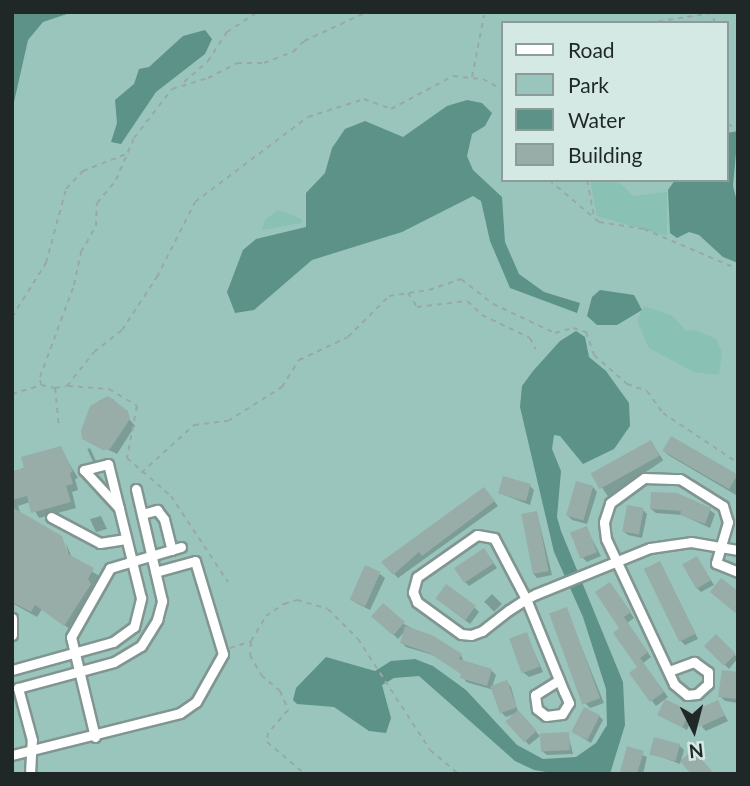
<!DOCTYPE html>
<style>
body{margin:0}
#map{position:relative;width:750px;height:786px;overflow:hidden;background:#d4e9e4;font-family:Lato,sans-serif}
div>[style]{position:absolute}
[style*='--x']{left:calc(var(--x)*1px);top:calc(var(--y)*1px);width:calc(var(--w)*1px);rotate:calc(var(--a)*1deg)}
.green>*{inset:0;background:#9ac5bc}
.forest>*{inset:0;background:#8ac1b5}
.water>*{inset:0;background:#5c9287}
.shadow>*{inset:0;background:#0003;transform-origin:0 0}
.building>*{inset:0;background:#98aca8;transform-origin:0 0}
.path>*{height:2px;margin-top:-1px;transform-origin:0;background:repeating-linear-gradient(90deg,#98a9a5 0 5px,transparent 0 10px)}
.roads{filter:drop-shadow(2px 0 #819591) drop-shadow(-2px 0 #819591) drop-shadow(0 2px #819591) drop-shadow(0 -2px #819591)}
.minor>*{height:9px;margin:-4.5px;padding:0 4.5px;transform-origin:4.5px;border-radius:4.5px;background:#fff}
span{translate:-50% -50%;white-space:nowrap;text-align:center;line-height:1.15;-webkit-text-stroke:7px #d4e9e4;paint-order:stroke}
.frame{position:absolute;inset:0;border:14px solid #1f2826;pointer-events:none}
.legend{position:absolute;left:501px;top:21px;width:228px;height:161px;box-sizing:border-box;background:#d4e9e4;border:2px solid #8c9c98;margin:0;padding:9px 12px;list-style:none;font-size:21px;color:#1f2826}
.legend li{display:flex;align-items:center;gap:14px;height:35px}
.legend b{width:35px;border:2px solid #8c9c98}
.north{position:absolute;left:659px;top:695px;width:70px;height:70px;-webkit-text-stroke:5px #d4e9e4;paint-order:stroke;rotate:174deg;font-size:19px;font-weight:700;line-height:28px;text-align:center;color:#1f2826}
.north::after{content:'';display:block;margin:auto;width:24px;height:32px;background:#1f2826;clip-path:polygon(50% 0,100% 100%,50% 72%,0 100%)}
</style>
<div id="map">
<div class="green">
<i style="clip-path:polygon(evenodd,12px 12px,738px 12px,738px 774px,12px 774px,12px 12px,503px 23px,727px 23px,727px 180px,503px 180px,503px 23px)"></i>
</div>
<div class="forest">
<i style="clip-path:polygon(590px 180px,620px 183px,633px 196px,667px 192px,667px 236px,597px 216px)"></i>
<i style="clip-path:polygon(278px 210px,302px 219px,302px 223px,262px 230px,265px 220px)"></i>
<i style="clip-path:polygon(644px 306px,673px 316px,686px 331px,696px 330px,716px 339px,722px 352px,719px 375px,694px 372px,649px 348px,637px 321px)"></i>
</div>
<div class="water">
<i style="clip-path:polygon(12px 12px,73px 12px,43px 22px,28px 40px,12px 111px)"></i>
<i style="clip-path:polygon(205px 30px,212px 39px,205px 54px,156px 92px,121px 144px,111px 142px,117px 123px,115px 100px,134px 84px,139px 69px,149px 67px,183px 36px)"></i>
<i style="clip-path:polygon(467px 100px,482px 103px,492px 113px,485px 126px,472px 134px,467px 156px,473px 170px,502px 197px,505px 242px,519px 274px,544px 292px,580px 303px,577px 313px,510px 288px,490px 241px,481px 201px,473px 196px,402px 232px,312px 260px,254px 310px,235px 313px,227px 292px,243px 250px,256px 239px,306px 227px,306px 193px,325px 173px,332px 148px,345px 129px,365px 121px,403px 137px,447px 106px)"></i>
<i style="clip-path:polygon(738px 131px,733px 186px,738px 205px,738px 263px,723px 257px,699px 235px,689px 232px,677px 238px,670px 233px,668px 190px,675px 180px,727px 180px,727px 133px)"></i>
<i style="clip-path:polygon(600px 290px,634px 295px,642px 310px,617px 325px,597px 325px,587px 316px,592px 297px)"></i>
<i style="clip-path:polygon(576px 331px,585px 337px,589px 357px,606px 371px,629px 403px,630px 426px,614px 449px,583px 464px,560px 436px,554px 435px,552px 449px,561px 471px,557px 517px,561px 531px,623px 682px,625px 725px,610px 774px,558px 774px,534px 770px,515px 761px,419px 676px,394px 678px,382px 685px,391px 718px,386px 733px,369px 731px,334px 707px,297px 704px,293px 700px,296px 688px,326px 657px,375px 671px,391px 661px,415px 659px,433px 666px,466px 690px,517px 745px,543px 759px,576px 757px,596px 743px,607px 725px,606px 689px,583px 617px,554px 552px,520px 407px,522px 386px,533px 371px,560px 341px)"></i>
</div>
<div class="shadow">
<i style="clip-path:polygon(113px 399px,135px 426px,117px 454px,84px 438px,88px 413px,100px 400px)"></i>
<i style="clip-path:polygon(671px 438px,738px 476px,736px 495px,668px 455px,664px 451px)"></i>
<i style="left:651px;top:442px;width:22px;height:66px;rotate:56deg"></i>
<i style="clip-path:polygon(60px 448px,78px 478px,75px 479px,78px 490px,72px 492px,76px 508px,39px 518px,30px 502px,18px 506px,21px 515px,70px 563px,66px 543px,72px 558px,99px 576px,93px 586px,97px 591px,71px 630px,42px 609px,37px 617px,12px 603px,12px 474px)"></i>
<i style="left:90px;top:448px;width:14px;height:3px;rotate:65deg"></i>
<i style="clip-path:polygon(530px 486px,534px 490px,530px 505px,499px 493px)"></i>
<i style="clip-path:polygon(593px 487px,597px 492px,587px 524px,572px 520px,568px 516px)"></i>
<i style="clip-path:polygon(488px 493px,498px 506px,398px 578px,383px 562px)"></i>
<i style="clip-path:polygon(677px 495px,710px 510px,715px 514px,710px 528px,682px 515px,656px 513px,651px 509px)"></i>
<i style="clip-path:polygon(643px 510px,647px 514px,642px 538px,628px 535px,623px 531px)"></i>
<i style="clip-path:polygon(537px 513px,552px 575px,537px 578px,533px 573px)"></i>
<i style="clip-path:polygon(101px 516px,107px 529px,96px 532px,90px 519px)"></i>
<i style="clip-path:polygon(586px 528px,601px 556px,587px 562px,582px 557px)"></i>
<i style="clip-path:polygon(484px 550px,497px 568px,469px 586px,465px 582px)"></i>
<i style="clip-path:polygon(697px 558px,714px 585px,701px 592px,696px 587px)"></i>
<i style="clip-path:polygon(660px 563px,698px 639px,685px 645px,681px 641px)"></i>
<i style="clip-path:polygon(380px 574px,385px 578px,370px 610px,356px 603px,351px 599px)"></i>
<i style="clip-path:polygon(614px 589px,634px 618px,627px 623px,651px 657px,643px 663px,668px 697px,656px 706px,631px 673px,640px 667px,622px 628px)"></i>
<i style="left:492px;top:594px;width:14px;height:11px;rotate:45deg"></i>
<i style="clip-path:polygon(441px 602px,475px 608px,479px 612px,470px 624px)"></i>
<i style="clip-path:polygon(566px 609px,604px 703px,590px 708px,585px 703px)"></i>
<i style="clip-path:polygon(375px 616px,404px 624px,461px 655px,464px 663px,491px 670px,496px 675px,492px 687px,507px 682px,511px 687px,518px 712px,540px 736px,529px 745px,507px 721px,516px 713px,506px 717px,501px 712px,494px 690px,466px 682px,462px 674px,436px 656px,406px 647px,402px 643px,405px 631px,398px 639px)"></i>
<i style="clip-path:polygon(526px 634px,543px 672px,529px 677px,524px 673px)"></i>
<i style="clip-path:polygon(716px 637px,738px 658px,729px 669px,707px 646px)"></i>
<i style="clip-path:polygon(738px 674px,738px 703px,725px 701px,720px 696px)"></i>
<i style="clip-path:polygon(717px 702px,728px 721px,706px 731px,702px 727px)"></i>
<i style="clip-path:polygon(689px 713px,693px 717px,687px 730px,659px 714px)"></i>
<i style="clip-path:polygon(599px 716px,603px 720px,591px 743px,573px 732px)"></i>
<i style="clip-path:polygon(568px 734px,573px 754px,547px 755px,542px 751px)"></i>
<i style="clip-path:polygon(679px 745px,684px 750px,680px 764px,651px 753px)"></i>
<i style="clip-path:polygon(629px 749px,647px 757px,643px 774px,621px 774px)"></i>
</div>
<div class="building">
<i style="clip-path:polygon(108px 396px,128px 411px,130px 419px,110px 449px,103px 450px,82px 439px,81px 431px,90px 406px)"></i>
<i style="left:671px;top:436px;width:77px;height:17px;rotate:30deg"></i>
<i style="left:651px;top:440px;width:18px;height:69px;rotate:61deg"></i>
<i style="clip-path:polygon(61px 446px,73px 472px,70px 473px,73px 484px,66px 486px,71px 502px,31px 513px,27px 496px,12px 500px,12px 471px,24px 468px,21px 457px)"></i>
<i style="left:503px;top:476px;width:29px;height:18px;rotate:16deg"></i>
<i style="left:576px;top:481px;width:18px;height:36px;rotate:16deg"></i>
<i style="clip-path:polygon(484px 487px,495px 501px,422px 556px,419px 552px,393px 575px,381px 562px)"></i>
<i style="clip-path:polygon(651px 492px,677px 493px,711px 508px,705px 524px,680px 515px,681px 511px,650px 509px)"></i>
<i style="left:627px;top:505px;width:17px;height:27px;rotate:10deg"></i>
<i style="clip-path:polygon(12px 507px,62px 536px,68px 554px,94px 568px,88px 579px,91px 584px,64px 626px,35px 605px,31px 612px,12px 602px)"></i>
<i style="left:537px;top:511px;width:61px;height:16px;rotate:79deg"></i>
<i style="left:587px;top:526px;width:28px;height:18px;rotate:69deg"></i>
<i style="left:484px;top:548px;width:18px;height:36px;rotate:56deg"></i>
<i style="left:697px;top:556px;width:28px;height:17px;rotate:60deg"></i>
<i style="left:660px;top:561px;width:81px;height:18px;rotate:64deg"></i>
<i style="left:365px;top:565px;width:17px;height:38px;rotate:24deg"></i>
<i style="clip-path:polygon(721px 578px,738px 591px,738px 615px,710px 592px)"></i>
<i style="clip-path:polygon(610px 582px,631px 612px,624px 617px,648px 652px,640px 658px,664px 692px,650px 702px,629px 673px,637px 667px,613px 633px,619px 628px,595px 592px)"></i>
<i style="left:446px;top:584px;width:37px;height:18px;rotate:36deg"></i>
<i style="left:383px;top:603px;width:29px;height:18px;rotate:41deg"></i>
<i style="left:567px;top:607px;width:97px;height:19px;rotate:70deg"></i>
<i style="clip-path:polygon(405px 626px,432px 635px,462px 654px,459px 659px,492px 669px,487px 686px,460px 678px,461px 674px,429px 653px,400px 643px)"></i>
<i style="left:527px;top:632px;width:37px;height:19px;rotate:70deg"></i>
<i style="left:716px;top:634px;width:28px;height:17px;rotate:45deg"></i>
<i style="clip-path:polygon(722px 670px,738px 672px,737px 699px,718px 697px)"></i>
<i style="left:507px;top:680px;width:29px;height:18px;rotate:70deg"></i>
<i style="left:665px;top:699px;width:28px;height:18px;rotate:26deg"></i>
<i style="left:718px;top:700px;width:17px;height:28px;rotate:66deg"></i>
<i style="left:584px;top:707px;width:18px;height:28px;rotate:27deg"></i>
<i style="left:518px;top:710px;width:28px;height:17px;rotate:48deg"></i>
<i style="left:569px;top:732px;width:18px;height:29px;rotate:87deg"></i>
<i style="left:654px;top:737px;width:27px;height:18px;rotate:15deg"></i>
<i style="clip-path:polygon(627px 746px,644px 751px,637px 774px,620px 772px)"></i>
<i style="clip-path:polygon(693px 750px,712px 771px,708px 774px,691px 774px,680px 761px)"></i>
</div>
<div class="path">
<i style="--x:482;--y:12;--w:10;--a:0"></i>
<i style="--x:648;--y:23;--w:71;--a:-8.9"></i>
<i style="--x:713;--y:23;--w:7;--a:-74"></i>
<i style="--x:472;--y:77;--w:63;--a:-79"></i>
<i style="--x:184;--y:82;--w:32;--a:-41"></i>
<i style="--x:208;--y:61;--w:35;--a:-57"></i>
<i style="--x:227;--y:32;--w:37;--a:-33"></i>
<i style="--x:727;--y:125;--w:11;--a:5"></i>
<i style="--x:549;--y:180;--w:65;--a:40"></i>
<i style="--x:599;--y:222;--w:46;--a:8.8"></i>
<i style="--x:644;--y:229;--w:102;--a:23.1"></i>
<i style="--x:587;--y:180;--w:37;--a:79"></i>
<i style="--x:408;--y:293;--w:17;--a:57"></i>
<i style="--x:417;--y:307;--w:50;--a:-6.8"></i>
<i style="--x:467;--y:301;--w:21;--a:43"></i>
<i style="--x:482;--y:315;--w:53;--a:25.6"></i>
<i style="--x:530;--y:338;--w:13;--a:63"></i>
<i style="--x:12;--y:317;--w:64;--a:-57.8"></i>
<i style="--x:46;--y:263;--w:77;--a:-74.9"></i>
<i style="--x:66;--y:189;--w:25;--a:-47"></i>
<i style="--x:83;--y:171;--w:46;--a:-21.6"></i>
<i style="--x:41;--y:385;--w:8;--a:-97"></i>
<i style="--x:40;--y:377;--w:98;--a:-69.7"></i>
<i style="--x:74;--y:285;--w:34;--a:-78"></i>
<i style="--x:81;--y:252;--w:30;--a:-60"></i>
<i style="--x:96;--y:226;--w:23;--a:-88"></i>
<i style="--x:97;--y:203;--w:30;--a:-50"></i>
<i style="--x:116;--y:180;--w:46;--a:-66.8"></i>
<i style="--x:134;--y:138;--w:62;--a:-52.2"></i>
<i style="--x:172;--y:89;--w:38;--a:-17"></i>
<i style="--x:208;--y:78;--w:33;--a:-27"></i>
<i style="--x:237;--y:63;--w:27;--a:0"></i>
<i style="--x:264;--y:63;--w:31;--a:-21"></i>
<i style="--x:293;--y:52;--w:16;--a:-45"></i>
<i style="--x:304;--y:41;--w:69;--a:-24.7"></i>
<i style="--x:68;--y:386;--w:41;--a:4.2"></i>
<i style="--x:109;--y:389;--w:33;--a:31"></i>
<i style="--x:137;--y:406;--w:53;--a:100.9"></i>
<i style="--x:127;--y:458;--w:58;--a:40.8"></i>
<i style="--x:171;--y:496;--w:103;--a:56.5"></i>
<i style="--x:55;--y:388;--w:12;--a:-9"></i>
<i style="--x:67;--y:386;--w:43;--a:-51.5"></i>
<i style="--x:94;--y:352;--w:36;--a:-38"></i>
<i style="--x:122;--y:330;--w:64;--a:-56.6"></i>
<i style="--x:157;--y:277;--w:84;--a:-63.1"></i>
<i style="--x:195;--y:202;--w:141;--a:-37"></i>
<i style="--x:308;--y:117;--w:59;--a:-17.8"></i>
<i style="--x:364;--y:99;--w:29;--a:20"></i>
<i style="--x:391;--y:109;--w:70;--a:-28"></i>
<i style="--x:453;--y:76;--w:30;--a:6"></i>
<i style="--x:483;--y:79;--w:23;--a:29"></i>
<i style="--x:12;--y:394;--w:30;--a:-17"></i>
<i style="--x:41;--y:385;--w:14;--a:12"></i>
<i style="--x:55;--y:388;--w:40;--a:84.3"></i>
<i style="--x:141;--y:473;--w:72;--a:-42.2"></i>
<i style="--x:194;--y:425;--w:34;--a:-7"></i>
<i style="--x:228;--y:421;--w:64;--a:-32.2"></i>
<i style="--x:282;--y:387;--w:32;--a:-58"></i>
<i style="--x:299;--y:360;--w:54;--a:-25.1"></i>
<i style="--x:348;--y:337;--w:58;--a:-45"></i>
<i style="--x:389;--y:296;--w:40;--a:-8.5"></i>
<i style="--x:429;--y:290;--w:34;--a:-19"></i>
<i style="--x:461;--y:279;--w:41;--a:38"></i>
<i style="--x:493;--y:304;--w:68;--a:25.1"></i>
<i style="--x:555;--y:333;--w:19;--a:-16"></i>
<i style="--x:573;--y:328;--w:14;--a:17"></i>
<i style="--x:586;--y:332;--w:24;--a:71"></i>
<i style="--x:594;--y:355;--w:44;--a:41.3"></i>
<i style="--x:627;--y:384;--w:21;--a:19"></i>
<i style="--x:647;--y:391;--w:27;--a:54"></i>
<i style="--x:663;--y:413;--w:90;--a:33.7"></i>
<i style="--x:251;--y:642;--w:13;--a:94"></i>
<i style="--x:250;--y:655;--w:23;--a:61"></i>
<i style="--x:261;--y:675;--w:25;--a:40"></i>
<i style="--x:280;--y:691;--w:21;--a:67"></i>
<i style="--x:288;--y:710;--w:30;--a:131"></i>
<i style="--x:268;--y:733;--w:9;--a:96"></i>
<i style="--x:267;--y:742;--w:50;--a:40.1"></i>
<i style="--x:230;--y:648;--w:22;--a:-18"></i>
<i style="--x:251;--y:641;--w:29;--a:-59"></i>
<i style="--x:266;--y:616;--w:22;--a:-34"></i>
<i style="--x:284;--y:604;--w:14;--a:-17"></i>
<i style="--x:297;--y:600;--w:32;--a:16"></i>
<i style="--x:328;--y:609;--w:42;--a:45"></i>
<i style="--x:358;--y:639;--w:132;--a:57"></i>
<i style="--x:430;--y:750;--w:38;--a:40"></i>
</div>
<div class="roads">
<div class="minor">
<i style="--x:142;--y:514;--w:16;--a:-15"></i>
<i style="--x:157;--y:510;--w:11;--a:52"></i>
<i style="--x:164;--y:519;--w:32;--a:76"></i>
<i style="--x:51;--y:517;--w:55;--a:28"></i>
<i style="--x:100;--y:543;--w:26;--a:-9"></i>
<i style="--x:12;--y:618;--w:17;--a:90"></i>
<i style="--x:12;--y:670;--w:105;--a:-15.5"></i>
<i style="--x:113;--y:642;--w:26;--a:-36"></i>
<i style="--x:134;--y:627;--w:30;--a:-76"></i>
<i style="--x:141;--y:598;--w:138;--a:-103.8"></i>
<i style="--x:108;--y:464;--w:25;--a:166"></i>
<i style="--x:84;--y:470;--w:52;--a:47.4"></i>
<i style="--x:669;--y:671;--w:27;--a:-20"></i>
<i style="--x:694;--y:662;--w:17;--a:36"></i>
<i style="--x:708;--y:672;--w:12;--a:90"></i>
<i style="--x:708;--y:684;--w:15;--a:138"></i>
<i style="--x:697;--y:694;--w:10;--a:174"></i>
<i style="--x:687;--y:695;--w:17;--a:-140"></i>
<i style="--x:674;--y:684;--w:160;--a:-115.1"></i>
<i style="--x:606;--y:539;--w:17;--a:-97"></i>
<i style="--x:604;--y:522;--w:20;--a:-72"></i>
<i style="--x:610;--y:503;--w:42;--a:-36.3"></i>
<i style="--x:644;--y:478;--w:36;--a:2"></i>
<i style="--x:680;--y:479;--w:51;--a:32.1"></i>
<i style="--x:723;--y:506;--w:17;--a:73"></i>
<i style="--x:728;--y:522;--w:43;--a:106.3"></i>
<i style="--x:716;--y:563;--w:24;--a:22"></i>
<i style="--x:559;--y:680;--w:28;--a:148"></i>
<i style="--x:535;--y:695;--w:14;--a:82"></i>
<i style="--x:537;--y:709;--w:11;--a:38"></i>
<i style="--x:546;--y:716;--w:16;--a:-7"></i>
<i style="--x:562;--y:714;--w:13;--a:-58"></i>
<i style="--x:569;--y:703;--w:12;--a:-114"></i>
<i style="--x:564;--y:692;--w:100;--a:-112.2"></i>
<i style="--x:526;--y:599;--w:69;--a:-117.7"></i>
<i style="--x:494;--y:538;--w:17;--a:-170"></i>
<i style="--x:477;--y:535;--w:73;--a:145"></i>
<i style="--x:417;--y:577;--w:16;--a:105"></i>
<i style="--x:413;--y:592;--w:11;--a:68"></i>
<i style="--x:417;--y:602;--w:54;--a:36"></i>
<i style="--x:461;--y:634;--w:10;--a:6"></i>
<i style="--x:471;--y:635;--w:12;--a:-20"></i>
<i style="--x:482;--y:631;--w:34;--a:-38"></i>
<i style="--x:509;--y:610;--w:20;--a:-33"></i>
<i style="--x:526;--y:599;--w:11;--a:-27"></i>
<i style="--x:536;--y:594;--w:123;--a:-22"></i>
<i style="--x:650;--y:548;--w:41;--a:-8.3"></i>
<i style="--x:691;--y:542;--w:48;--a:9.7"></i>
<i style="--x:95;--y:737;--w:103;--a:-103.5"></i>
<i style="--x:71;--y:637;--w:79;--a:-60.5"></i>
<i style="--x:110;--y:568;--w:74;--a:-16.5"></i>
<i style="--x:12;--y:755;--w:173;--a:-14"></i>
<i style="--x:180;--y:713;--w:19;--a:-35"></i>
<i style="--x:196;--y:702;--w:55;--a:-60.6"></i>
<i style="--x:223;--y:654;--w:97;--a:-106.8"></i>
<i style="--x:195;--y:561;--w:41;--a:164.6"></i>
<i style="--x:30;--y:774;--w:34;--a:-87"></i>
<i style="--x:32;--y:740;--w:54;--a:-105.1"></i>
<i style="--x:18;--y:688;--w:99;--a:-15.2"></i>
<i style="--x:114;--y:662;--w:31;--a:-31"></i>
<i style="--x:141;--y:646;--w:31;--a:-58"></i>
<i style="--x:157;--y:620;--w:20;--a:-75"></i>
<i style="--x:162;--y:601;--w:115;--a:-103.1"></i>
</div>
</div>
<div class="frame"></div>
<ul class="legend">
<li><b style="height:9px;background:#fff"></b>Road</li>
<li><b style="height:19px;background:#9ac5bc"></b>Park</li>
<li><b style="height:19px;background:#5c9287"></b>Water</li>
<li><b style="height:19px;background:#98aca8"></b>Building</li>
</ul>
<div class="north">N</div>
</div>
